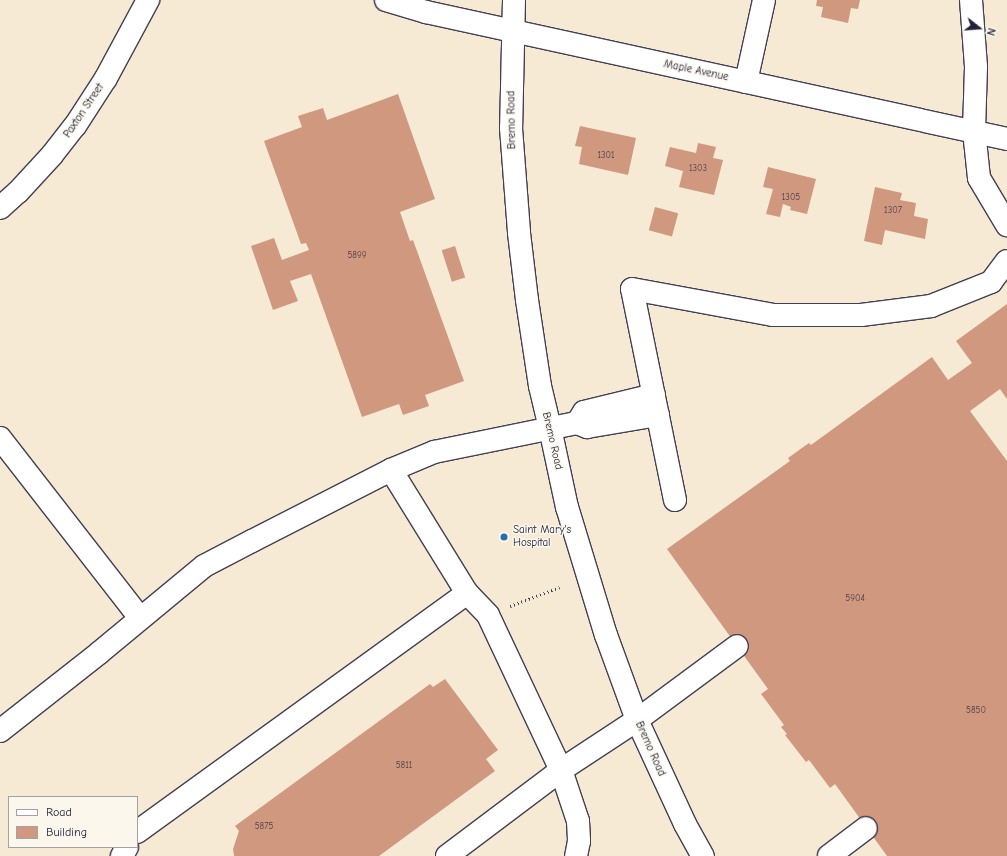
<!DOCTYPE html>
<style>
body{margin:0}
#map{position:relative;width:1007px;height:856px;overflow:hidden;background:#f7ead5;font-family:"Comic Neue",sans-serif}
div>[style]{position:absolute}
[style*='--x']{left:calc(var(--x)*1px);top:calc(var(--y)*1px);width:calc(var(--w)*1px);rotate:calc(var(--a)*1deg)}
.building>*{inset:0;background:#cf987f;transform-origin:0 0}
.path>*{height:2.5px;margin-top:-1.25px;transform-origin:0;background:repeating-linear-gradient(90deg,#424052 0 1px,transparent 0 4px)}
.roads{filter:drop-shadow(1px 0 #424052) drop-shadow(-1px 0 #424052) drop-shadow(0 1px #424052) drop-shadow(0 -1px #424052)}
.minor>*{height:22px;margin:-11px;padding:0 11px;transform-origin:11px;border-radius:11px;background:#fff}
.dots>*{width:11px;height:11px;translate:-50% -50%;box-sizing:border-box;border:2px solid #fbf7ec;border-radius:50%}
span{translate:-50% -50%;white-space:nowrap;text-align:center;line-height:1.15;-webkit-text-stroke:3px #fbf7ec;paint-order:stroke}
.number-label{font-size:9px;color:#4d404c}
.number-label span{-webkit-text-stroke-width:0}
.street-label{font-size:11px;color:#22223b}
.poi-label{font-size:11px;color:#22223b}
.left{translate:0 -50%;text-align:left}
.legend{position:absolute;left:8px;top:796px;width:130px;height:52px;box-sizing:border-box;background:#fbf7ec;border:1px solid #a4a2a5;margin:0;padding:5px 7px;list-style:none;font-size:12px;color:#22223b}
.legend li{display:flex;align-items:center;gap:8px;height:20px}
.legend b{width:20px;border:1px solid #a4a2a5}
.north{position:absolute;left:959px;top:8px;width:40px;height:40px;-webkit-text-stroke:3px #fbf7ec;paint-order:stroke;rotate:107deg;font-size:11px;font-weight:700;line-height:16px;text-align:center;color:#22223b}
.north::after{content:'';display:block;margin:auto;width:14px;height:18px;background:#22223b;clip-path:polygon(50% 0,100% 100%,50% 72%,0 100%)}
</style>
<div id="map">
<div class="building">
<i style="clip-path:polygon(817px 0,860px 0,858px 9px,851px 8px,848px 23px,821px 17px,823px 7px,816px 6px)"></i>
<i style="clip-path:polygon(398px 94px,435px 199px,400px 212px,410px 241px,413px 240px,464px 381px,425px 395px,429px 406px,403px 415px,399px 404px,362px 417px,311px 274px,290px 281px,298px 301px,273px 310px,251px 246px,274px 238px,282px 260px,309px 250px,306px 243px,301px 244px,264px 141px,302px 127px,298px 116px,323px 108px,327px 120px)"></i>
<i style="clip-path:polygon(580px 126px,636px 138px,628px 175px,579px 164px,582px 147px,575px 146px)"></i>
<i style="clip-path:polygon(698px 143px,716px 147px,713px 158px,723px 160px,714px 195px,679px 187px,683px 171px,665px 166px,670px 147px,696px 153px)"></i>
<i style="clip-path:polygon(768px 167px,816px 179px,807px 214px,790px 210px,791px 207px,783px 204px,780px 217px,766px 214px,773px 189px,763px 187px)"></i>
<i style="clip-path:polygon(875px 187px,902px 193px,900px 200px,916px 203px,914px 216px,928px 219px,925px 239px,885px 230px,882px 245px,864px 241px)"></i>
<i style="left:655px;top:207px;width:24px;height:24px;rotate:15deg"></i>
<i style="left:455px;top:246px;width:33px;height:14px;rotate:72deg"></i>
<i style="clip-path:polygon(1007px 304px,1007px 399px,1000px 389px,970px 411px,1007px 461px,1007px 856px,887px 856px,835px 784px,830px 788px,809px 760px,806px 762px,785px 735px,787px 734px,781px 727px,784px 725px,761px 694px,768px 689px,667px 549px,790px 461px,788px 458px,809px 443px,811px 445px,932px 357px,948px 380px,972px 363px,956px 341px)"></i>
<i style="clip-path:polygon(445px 679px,498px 750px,486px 759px,495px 771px,379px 856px,234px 856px,233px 849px,239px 831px,235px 826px,430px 684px,433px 687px)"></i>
</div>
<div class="path">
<i style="--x:510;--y:606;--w:53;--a:-20.8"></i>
</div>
<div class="roads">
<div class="minor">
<i style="--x:386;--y:0;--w:42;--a:16.7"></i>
<i style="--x:426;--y:12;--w:595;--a:12.33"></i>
<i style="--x:514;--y:0;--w:128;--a:91.3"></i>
<i style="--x:511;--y:128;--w:105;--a:85.6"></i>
<i style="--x:519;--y:233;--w:67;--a:83.2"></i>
<i style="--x:527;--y:300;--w:87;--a:81.4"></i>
<i style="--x:540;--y:386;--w:43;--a:76.6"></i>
<i style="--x:550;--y:428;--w:81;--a:77.9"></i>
<i style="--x:567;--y:507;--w:134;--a:73.1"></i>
<i style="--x:606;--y:635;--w:90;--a:70"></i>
<i style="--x:637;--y:720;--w:115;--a:65.2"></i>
<i style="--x:685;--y:824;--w:37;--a:61"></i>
<i style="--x:971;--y:0;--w:67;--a:85.7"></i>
<i style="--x:976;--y:67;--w:64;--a:91.8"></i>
<i style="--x:974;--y:131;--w:47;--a:83.9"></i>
<i style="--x:979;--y:178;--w:55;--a:59.2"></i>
<i style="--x:746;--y:82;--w:84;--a:-77.6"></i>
<i style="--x:0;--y:208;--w:24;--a:-42"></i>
<i style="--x:18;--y:192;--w:50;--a:-47.4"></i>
<i style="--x:52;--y:155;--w:37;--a:-52"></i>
<i style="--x:75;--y:126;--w:57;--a:-57.1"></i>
<i style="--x:106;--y:78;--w:89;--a:-61.7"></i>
<i style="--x:577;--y:423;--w:11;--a:22"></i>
<i style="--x:587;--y:427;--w:72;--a:-9.6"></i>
<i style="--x:0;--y:438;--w:228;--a:52.1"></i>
<i style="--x:391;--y:470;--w:145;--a:58.3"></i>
<i style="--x:675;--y:500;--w:215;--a:-101.5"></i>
<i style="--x:632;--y:289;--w:143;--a:10.4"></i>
<i style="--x:773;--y:315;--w:88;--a:0"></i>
<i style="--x:861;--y:315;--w:71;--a:-7.3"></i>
<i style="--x:931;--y:306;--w:65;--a:-21.8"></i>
<i style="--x:991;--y:282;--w:26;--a:-53"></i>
<i style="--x:0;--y:731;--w:126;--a:-38.2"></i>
<i style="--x:99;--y:653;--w:136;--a:-39.6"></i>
<i style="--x:204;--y:566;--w:54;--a:-27.5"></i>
<i style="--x:252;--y:541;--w:156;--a:-27.1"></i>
<i style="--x:391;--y:470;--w:47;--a:-22.7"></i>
<i style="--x:434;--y:452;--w:146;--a:-11.5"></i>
<i style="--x:577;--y:423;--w:13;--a:-58"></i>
<i style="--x:584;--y:412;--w:72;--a:-13.7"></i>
<i style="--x:137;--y:832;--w:407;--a:-35.9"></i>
<i style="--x:467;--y:593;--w:30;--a:46"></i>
<i style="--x:488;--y:615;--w:171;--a:64.8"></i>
<i style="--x:561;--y:770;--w:91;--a:-33.3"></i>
<i style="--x:637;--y:720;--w:124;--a:-36.5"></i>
<i style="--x:122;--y:856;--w:10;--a:-61"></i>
<i style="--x:447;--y:856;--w:143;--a:-37"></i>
<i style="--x:561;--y:770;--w:54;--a:71.6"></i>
<i style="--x:578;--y:821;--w:20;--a:87"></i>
<i style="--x:579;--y:841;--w:15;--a:101"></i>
<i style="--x:829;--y:856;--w:46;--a:-37.1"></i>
</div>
</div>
<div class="dots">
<i style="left:504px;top:537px;background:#1f6fb2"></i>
</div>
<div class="number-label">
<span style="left:606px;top:155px">1301</span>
<span style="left:698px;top:168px">1303</span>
<span style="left:791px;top:197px">1305</span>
<span style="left:893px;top:210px">1307</span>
<span style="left:357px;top:255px">5899</span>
<span style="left:855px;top:598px">5904</span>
<span style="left:976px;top:710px">5850</span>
<span style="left:404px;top:765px">5811</span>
<span style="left:264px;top:826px">5875</span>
</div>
<div class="street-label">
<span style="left:696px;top:71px;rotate:12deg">Maple Avenue</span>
<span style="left:84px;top:111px;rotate:-56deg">Paxton Street</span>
<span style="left:512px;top:120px;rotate:-91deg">Bremo Road</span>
<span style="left:552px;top:441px;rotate:77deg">Bremo Road</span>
<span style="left:650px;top:749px;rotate:66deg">Bremo Road</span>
</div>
<div class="poi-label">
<span class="left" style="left:513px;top:537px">Saint Mary's<br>Hospital</span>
</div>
<ul class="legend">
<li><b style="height:5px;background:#fff"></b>Road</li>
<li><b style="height:11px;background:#cf987f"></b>Building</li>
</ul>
<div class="north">N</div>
</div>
